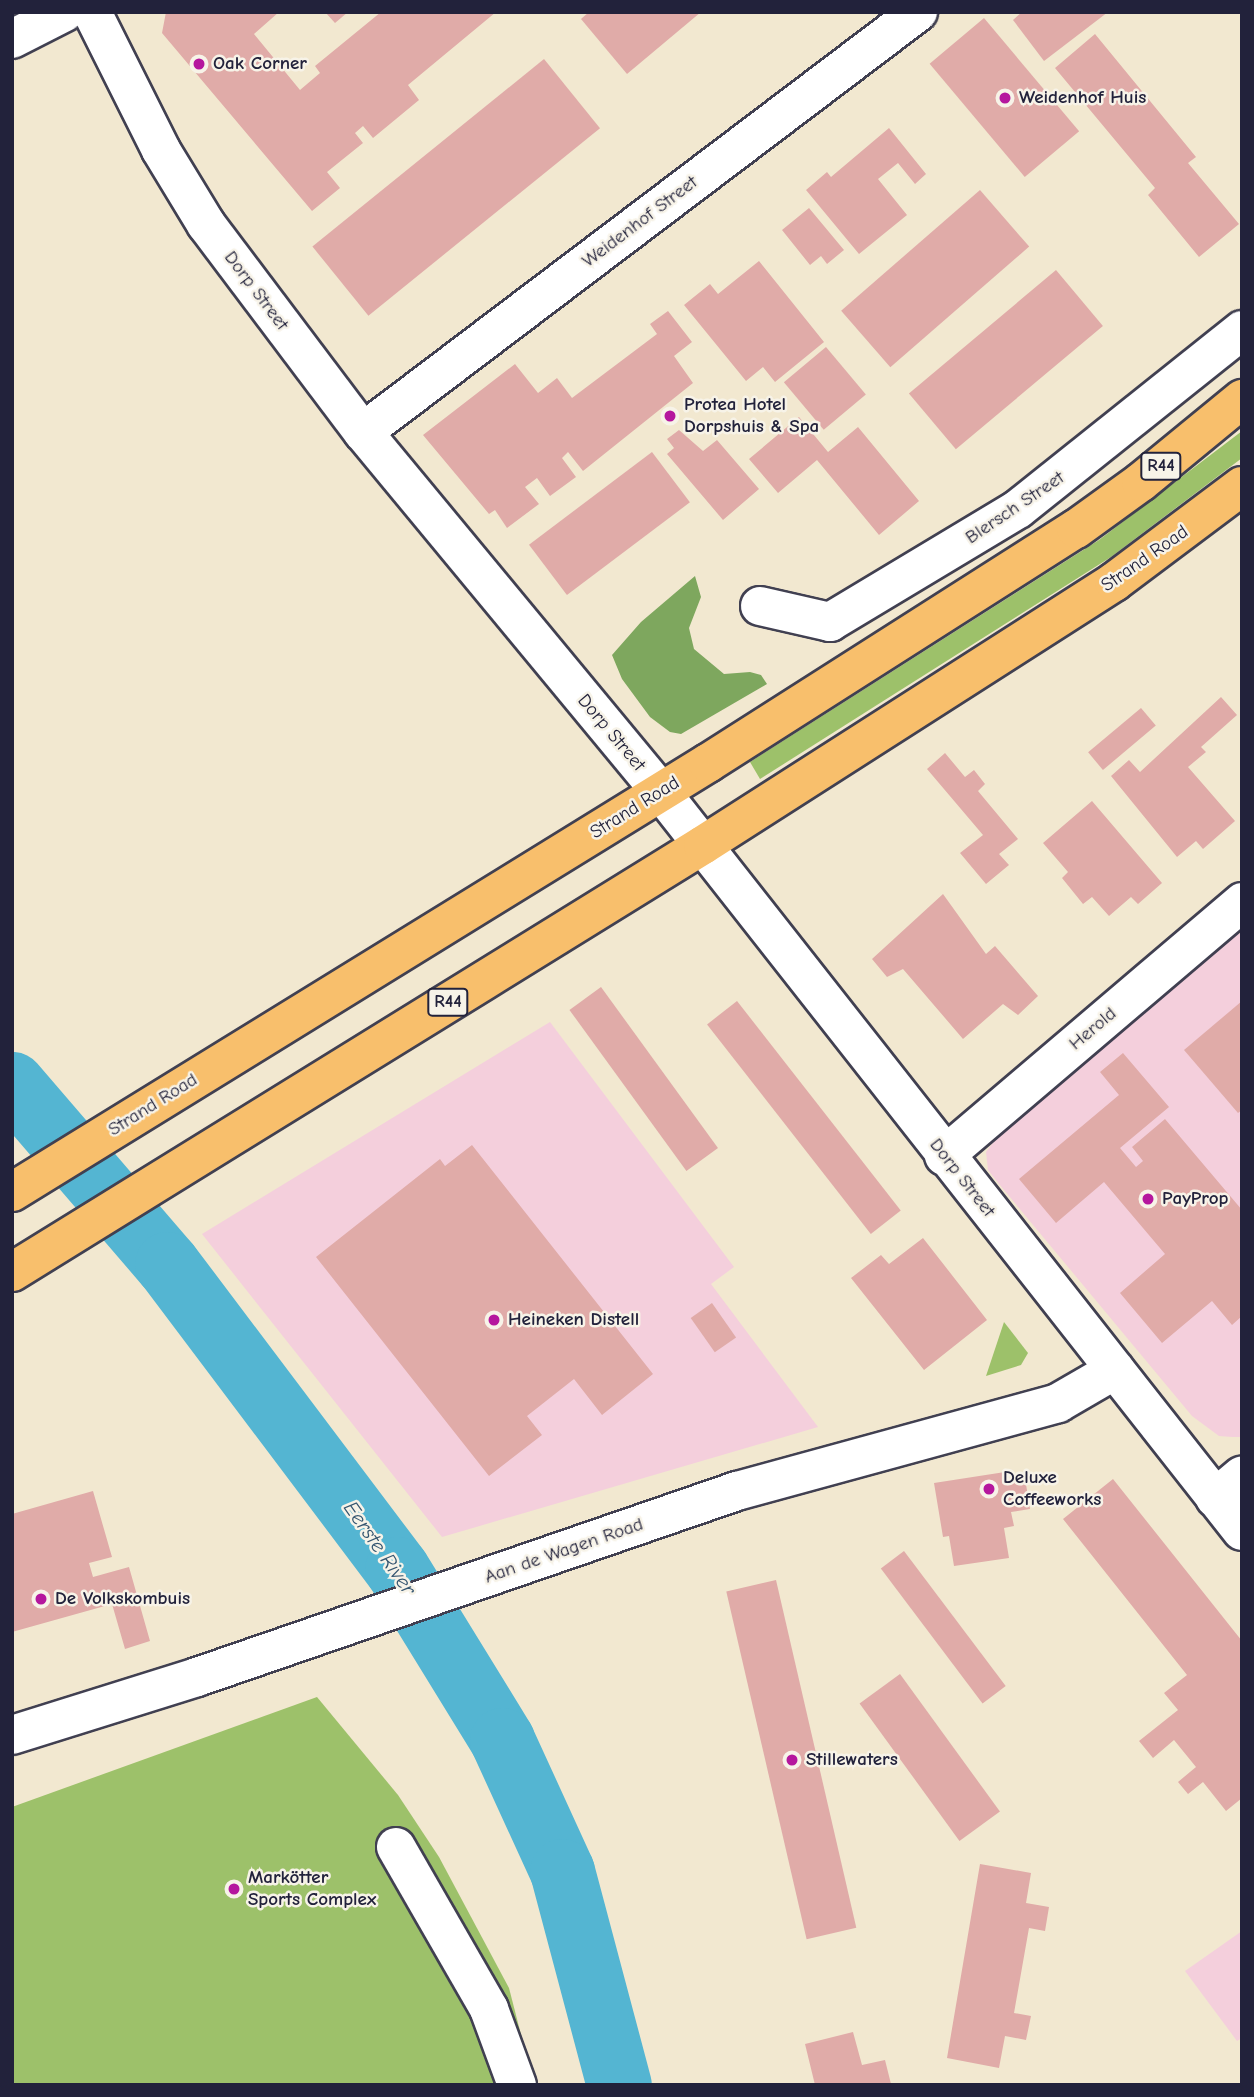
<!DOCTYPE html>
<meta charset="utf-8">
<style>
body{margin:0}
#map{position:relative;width:1254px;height:2097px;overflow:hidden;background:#f2e8d0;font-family:"Comic Neue",sans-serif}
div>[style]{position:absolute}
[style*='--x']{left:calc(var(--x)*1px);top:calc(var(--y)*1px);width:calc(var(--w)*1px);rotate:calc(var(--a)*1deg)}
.built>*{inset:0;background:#f4cfdc}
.green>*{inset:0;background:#9dc16a}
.forest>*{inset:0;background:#7ea75e}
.river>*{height:65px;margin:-32.5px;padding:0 32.5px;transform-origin:32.5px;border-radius:32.5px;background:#54b5d2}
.building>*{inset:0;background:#e0aba8;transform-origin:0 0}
.roads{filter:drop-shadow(2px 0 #414051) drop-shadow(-2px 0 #414051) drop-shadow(0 2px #414051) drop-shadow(0 -2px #414051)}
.minor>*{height:38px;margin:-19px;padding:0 19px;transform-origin:19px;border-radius:19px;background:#fff}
.major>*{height:38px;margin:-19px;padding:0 19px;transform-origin:19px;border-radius:19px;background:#f8bf6c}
.dots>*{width:19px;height:19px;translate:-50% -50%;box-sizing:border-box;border:4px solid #f7f3e8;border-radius:50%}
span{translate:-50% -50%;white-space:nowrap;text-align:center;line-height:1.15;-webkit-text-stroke:5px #f7f3e8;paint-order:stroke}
.shield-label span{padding:2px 5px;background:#f7f3e8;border:2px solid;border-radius:5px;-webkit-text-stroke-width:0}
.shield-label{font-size:18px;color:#22223b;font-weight:700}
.poi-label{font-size:19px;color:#22223b;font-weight:700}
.left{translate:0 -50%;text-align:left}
.street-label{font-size:19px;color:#22223b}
.water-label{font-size:21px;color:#345570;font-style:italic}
.frame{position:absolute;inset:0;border:14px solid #22223b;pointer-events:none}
</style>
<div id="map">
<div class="built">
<i style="clip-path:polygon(1238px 932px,1242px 936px,1242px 1437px,1232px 1437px,1219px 1436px,1192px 1416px,999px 1184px,988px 1170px,986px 1152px,1002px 1131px)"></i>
<i style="clip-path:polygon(550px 1022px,734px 1267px,711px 1284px,818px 1427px,442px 1537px,202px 1234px)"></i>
<i style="clip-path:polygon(1242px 1931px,1242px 2038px,1237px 2041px,1185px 1971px)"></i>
</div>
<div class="green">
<i style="clip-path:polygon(1242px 431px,1242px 458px,1111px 557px,760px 779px,750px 762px,1099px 540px)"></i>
<i style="clip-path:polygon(1004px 1322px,1028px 1353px,1021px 1365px,986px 1376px)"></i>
<i style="clip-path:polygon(317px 1697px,398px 1795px,439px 1857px,509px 1988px,534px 2085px,12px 2085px,12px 1807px)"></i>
</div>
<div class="forest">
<i style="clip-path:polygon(695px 576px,701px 597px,689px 628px,694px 649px,724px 674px,750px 672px,761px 675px,767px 684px,681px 734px,670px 732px,650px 717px,622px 679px,612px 655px,641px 622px)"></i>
</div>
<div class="river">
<i style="--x:12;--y:1084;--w:238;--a:49.3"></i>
<i style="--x:167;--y:1264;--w:382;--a:53"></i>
<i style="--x:397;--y:1569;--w:201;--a:58.4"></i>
<i style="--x:502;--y:1740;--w:144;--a:65.4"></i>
<i style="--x:562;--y:1871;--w:221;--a:75.1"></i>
</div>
<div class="building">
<i style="clip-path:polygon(166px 12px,279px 12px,254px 34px,300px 90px,320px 73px,315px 66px,381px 12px,496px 12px,408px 85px,419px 100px,373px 138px,363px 126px,355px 133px,363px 143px,327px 172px,340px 188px,312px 211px,162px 33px)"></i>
<i style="clip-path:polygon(325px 12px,348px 12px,335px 23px)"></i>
<i style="clip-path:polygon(589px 12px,701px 12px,627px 74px,581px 19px)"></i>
<i style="clip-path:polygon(1022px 12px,1108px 12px,1044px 61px,1013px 20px)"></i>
<i style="left:984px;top:18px;width:148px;height:71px;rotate:50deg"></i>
<i style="clip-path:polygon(1095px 34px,1196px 157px,1188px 163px,1239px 224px,1199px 257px,1148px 195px,1155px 188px,1055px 68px)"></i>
<i style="left:544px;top:59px;width:89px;height:298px;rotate:51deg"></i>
<i style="clip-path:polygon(889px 128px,926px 174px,915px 184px,898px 163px,878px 179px,907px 215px,859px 254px,806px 190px,827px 172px,831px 177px)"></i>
<i style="left:980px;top:190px;width:75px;height:184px;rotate:49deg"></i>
<i style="clip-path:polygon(809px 208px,844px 250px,827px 264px,821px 256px,810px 265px,782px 230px)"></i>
<i style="clip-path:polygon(759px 261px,824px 342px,775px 382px,763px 367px,746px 381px,684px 305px,710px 284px,718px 294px)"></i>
<i style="left:1056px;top:270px;width:73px;height:192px;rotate:50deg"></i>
<i style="clip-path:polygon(668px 311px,692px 342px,674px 356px,693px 383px,583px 471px,568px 452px,562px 458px,576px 477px,550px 496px,537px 478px,525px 487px,539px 504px,507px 528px,495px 510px,489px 514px,423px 435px,515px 364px,538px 393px,557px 378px,572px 398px,657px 334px,650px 324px)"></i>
<i style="left:826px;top:347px;width:62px;height:55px;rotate:50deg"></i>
<i style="clip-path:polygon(799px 417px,828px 452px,858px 427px,919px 501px,879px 535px,817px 460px,778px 493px,749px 459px)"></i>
<i style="clip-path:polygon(679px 430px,703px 451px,717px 440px,759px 489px,723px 520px,667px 454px,674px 448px,667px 439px)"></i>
<i style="left:652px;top:452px;width:63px;height:154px;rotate:53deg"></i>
<i style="clip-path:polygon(1221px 697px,1237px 715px,1201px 747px,1206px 752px,1188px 767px,1235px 821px,1203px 849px,1196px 841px,1177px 857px,1111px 776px,1129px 760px,1140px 772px)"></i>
<i style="left:1141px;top:708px;width:23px;height:69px;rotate:50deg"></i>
<i style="clip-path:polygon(945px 753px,965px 777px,974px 770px,985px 784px,978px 791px,1018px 839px,999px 854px,1009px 865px,986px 884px,960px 853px,983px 835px,927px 769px)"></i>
<i style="clip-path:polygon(1092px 801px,1162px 883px,1138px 904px,1131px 897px,1109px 916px,1092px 897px,1083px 904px,1062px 878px,1068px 872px,1043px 843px)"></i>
<i style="clip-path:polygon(943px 894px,986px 954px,995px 946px,1038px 996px,1018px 1015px,1003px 1004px,963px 1039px,903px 969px,887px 977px,872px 959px)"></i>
<i style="left:601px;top:987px;width:199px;height:39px;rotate:54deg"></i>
<i style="left:737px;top:1001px;width:266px;height:38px;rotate:52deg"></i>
<i style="clip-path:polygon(1242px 1001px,1242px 1110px,1238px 1113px,1184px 1050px)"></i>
<i style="clip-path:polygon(1123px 1053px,1169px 1107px,1120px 1148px,1136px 1167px,1143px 1161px,1132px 1147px,1165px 1119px,1242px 1210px,1242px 1316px,1232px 1325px,1212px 1301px,1162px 1343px,1120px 1293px,1165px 1254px,1104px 1182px,1056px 1223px,1019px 1179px,1119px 1095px,1100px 1072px)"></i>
<i style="clip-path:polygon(472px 1145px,653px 1374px,602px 1415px,574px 1379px,527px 1416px,542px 1435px,489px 1476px,316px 1257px,440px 1159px,445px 1166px)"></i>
<i style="clip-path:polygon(923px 1238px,987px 1320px,924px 1370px,851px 1278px,881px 1255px,889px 1264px)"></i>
<i style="left:712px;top:1303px;width:42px;height:26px;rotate:55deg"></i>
<i style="clip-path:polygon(1005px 1472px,1006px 1480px,1025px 1478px,1030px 1509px,1011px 1512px,1014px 1526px,1004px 1528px,1009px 1558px,954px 1566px,949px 1536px,943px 1537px,934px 1483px)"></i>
<i style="clip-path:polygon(1113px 1479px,1242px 1641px,1242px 1798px,1226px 1811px,1203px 1782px,1188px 1794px,1178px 1782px,1196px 1767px,1174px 1740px,1153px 1758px,1139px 1741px,1178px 1710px,1164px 1693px,1187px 1675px,1063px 1519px)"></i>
<i style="clip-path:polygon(93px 1491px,112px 1557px,89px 1563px,93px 1577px,129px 1567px,150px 1641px,125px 1649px,112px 1604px,12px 1632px,12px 1514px)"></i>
<i style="left:904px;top:1551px;width:169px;height:29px;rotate:53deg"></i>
<i style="left:776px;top:1580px;width:357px;height:51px;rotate:77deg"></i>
<i style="left:900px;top:1674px;width:170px;height:50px;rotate:54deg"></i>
<i style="clip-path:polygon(980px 1864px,1031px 1873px,1026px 1903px,1049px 1907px,1045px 1931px,1029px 1928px,1014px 2013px,1031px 2016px,1026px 2040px,1005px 2036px,999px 2068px,947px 2058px)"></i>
<i style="clip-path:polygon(853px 2032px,862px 2065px,885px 2060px,891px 2084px,815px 2085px,805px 2044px)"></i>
</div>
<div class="roads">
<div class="minor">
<i style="--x:92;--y:12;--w:154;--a:63.4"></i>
<i style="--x:161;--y:150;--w:87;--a:58.7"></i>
<i style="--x:206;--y:224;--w:261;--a:53"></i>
<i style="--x:363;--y:432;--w:467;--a:50.4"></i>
<i style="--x:661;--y:792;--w:940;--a:51.83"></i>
<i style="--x:12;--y:39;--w:59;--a:-27"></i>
<i style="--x:363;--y:432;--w:696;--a:-37.12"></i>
<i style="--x:760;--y:606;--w:72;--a:12.9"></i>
<i style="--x:830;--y:622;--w:219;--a:-31"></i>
<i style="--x:1018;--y:509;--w:287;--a:-38.6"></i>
<i style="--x:944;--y:1156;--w:392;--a:-40.4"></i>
<i style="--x:1215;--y:1498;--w:35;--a:-40"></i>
<i style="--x:12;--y:1735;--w:194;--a:-17.4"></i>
<i style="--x:197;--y:1677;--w:571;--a:-19.01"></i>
<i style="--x:737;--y:1491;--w:333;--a:-15.3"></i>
<i style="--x:1058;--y:1403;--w:66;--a:-30.1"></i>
<i style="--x:396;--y:1847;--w:187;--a:60.1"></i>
<i style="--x:489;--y:2009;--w:81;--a:69.8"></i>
</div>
<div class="major">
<i style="--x:12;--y:1192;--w:818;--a:-31.65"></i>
<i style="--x:708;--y:763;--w:436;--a:-32.5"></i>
<i style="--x:1076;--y:529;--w:80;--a:-35.9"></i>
<i style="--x:1141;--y:482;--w:131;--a:-39.4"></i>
<i style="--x:12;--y:1272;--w:812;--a:-31.71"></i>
<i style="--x:703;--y:845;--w:488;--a:-32.6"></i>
<i style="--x:1114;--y:582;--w:160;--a:-36.9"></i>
</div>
</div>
<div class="dots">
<i style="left:199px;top:64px;background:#b5179e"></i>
<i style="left:1005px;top:98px;background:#b5179e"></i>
<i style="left:670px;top:416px;background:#b5179e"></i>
<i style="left:1148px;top:1199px;background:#b5179e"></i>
<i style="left:494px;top:1320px;background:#b5179e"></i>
<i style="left:989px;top:1489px;background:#b5179e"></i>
<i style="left:41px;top:1599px;background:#b5179e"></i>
<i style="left:792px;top:1760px;background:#b5179e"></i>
<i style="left:234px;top:1889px;background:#b5179e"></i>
</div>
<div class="shield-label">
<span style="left:1161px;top:466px">R44</span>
<span style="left:448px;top:1002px">R44</span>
</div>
<div class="poi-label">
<span class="left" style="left:213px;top:64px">Oak Corner</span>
<span class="left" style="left:1019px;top:98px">Weidenhof Huis</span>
<span class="left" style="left:684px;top:416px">Protea Hotel<br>Dorpshuis &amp; Spa</span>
<span class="left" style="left:1162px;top:1199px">PayProp</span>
<span class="left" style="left:508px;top:1320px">Heineken Distell</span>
<span class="left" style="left:1003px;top:1489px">Deluxe<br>Coffeeworks</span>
<span class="left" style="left:55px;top:1599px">De Volkskombuis</span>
<span class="left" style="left:806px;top:1760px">Stillewaters</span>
<span class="left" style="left:248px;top:1889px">Markötter<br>Sports Complex</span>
</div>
<div class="street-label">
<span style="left:640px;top:222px;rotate:-37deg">Weidenhof Street</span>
<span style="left:256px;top:291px;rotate:53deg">Dorp Street</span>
<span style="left:1015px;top:508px;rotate:-34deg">Blersch Street</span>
<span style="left:1145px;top:559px;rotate:-35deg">Strand Road</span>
<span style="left:611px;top:733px;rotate:50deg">Dorp Street</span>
<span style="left:635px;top:808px;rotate:-32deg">Strand Road</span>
<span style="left:1093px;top:1029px;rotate:-40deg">Herold</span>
<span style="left:153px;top:1105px;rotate:-32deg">Strand Road</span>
<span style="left:962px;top:1178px;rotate:52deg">Dorp Street</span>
<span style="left:564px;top:1551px;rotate:-19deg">Aan de Wagen Road</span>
</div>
<div class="water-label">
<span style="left:380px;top:1548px;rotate:55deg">Eerste River</span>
</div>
<div class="frame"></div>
</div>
